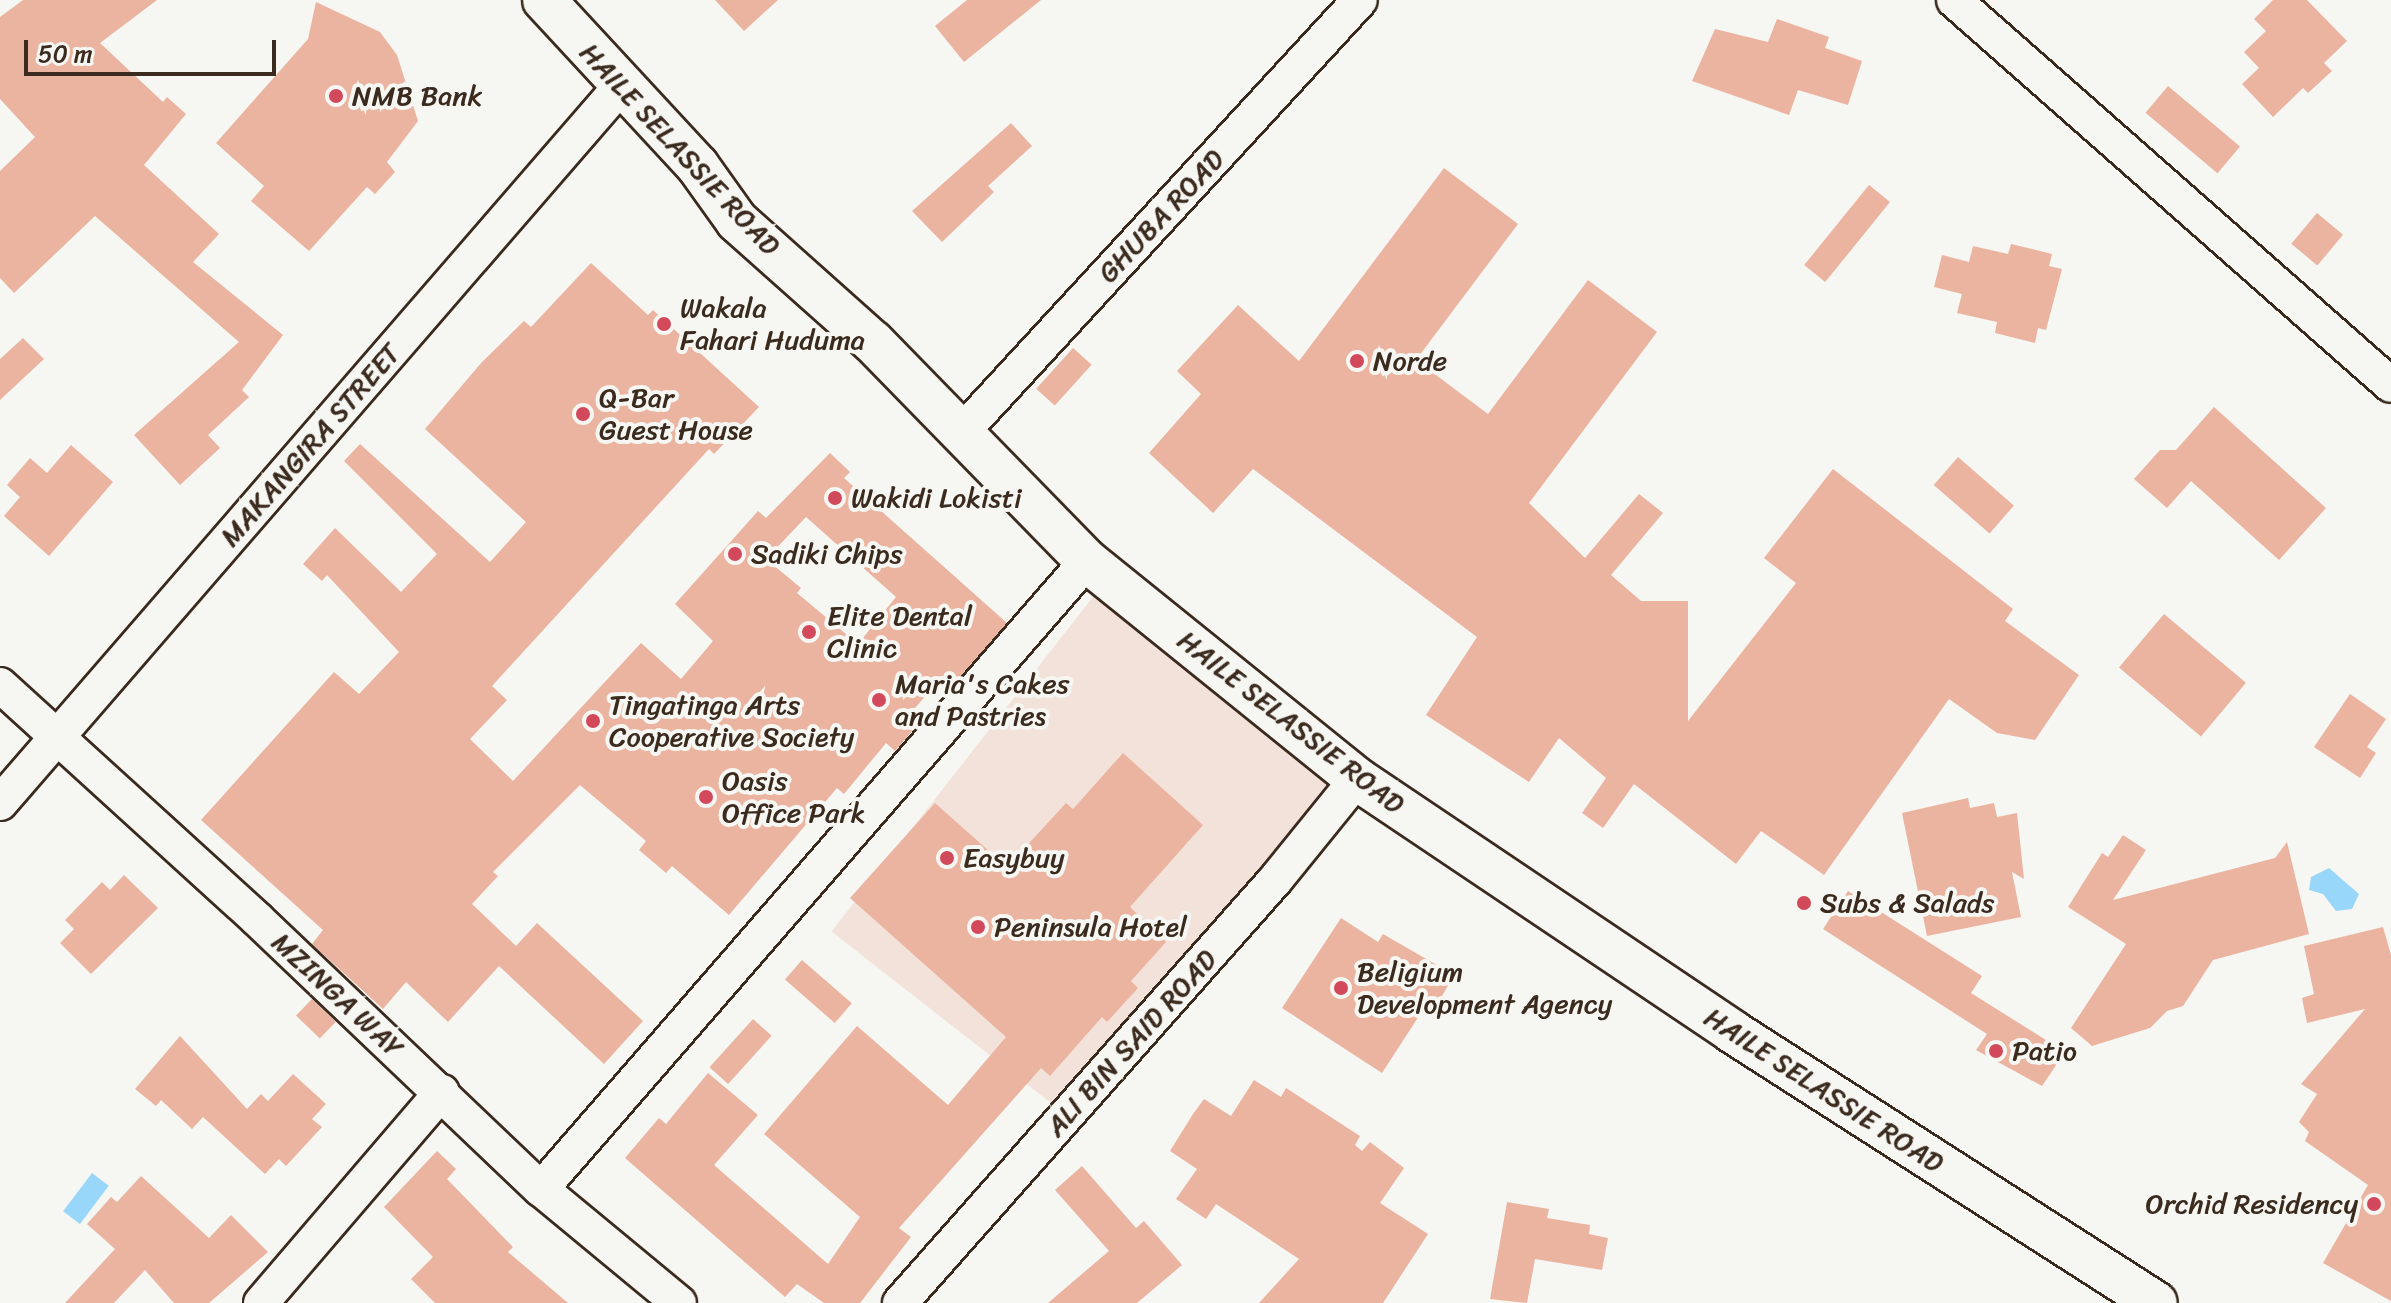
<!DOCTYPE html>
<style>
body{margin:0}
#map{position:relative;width:2391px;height:1303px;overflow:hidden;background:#f6f6f2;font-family:Sriracha,sans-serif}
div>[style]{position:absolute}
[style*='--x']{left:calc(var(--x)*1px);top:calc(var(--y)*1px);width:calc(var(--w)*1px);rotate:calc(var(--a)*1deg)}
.built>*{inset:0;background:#f3e2d9;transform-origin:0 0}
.water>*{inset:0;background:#99d7fa;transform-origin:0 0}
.building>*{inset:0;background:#ebb4a0;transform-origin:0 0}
.roads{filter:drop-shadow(2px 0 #3b2a1e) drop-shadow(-2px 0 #3b2a1e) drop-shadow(0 2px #3b2a1e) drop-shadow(0 -2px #3b2a1e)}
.minor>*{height:34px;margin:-17px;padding:0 17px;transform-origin:17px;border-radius:17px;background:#f6f6f2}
.tertiary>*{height:42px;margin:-21px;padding:0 21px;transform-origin:21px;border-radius:21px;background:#f6f6f2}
.dots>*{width:22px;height:22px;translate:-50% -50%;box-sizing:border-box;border:4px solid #f6f6f2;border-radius:50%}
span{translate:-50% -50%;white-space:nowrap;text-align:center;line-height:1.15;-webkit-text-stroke:8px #f6f6f2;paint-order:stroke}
.poi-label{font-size:28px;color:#3b2a1e}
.left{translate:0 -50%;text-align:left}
.right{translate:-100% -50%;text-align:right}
.street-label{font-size:28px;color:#3b2a1e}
.scale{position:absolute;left:24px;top:40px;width:252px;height:36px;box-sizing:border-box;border:4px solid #3b2a1e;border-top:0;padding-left:10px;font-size:24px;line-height:28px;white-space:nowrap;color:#3b2a1e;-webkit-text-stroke:6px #f6f6f2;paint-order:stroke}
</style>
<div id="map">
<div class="built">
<i style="left:1103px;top:584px;width:304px;height:441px;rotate:38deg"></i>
</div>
<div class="water">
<i style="clip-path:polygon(2329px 868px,2359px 894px,2352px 909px,2336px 911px,2323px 894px,2309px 890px,2311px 877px)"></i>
<i style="left:92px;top:1173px;width:21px;height:48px;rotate:37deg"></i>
</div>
<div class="building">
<i style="clip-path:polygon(23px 0,157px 0,100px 43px,163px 102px,167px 97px,186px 114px,144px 165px,219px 234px,193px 262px,283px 335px,242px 390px,249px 397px,208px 435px,220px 448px,180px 485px,134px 435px,239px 342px,95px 216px,14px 293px,0 278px,0 171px,35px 137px,0 99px,0 17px)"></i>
<i style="clip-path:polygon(715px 0,778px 0,744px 31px)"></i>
<i style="clip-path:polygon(967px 0,1041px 0,964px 62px,935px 26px)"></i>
<i style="clip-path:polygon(2273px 0,2307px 0,2347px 41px,2324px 63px,2332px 71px,2308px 93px,2303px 88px,2273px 117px,2242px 84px,2259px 68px,2244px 52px,2266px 31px,2254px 19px)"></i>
<i style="clip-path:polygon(316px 2px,380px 32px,397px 55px,418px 121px,387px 162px,395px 172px,375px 194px,367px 187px,309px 251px,251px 201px,264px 186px,216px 143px,308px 39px)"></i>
<i style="clip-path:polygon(1777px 19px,1829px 37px,1825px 48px,1862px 61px,1848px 105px,1798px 90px,1789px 115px,1692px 81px,1715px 29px,1768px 42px)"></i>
<i style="left:2168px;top:86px;width:94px;height:35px;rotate:40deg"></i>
<i style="clip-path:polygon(1011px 123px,1032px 146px,988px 186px,994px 192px,942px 242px,912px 211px)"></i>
<i style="clip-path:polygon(1444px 168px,1518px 224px,1416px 360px,1488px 414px,1588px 280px,1657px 332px,1529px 503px,1585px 558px,1639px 494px,1663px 513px,1611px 575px,1641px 601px,1688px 601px,1688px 721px,1796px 583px,1764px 558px,1833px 469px,2013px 609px,2005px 621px,2079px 675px,2035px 740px,1997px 733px,1949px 699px,1824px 875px,1761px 831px,1736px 864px,1634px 784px,1603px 828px,1582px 813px,1606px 778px,1559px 738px,1529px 782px,1426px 715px,1477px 637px,1253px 469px,1213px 513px,1149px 453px,1201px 394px,1177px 371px,1238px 305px,1299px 361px)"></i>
<i style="left:1869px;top:185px;width:27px;height:103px;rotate:39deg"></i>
<i style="left:2317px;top:213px;width:34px;height:40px;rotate:40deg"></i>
<i style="clip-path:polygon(2011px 244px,2052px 254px,2049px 266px,2062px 269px,2046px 330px,2038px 328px,2035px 343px,1995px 333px,1997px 322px,1957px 313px,1962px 294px,1934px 287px,1942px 255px,1969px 262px,1973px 246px,2008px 254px)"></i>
<i style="clip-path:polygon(evenodd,591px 263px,648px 315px,653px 310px,759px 407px,714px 454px,709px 449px,492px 686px,507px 700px,470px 739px,513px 781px,641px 643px,681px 679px,713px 641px,675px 604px,758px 511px,766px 518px,830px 453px,850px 472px,844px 478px,1007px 623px,953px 685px,935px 685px,903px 722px,913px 730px,895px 751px,886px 743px,844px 794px,837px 788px,729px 915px,672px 866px,666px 873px,639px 850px,646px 841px,580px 785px,493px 872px,498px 876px,472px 904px,516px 946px,537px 923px,643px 1021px,604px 1064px,499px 966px,448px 1022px,406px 982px,383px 1009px,312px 944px,323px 930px,201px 820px,334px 672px,359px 694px,399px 652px,327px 575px,322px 581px,303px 564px,335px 528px,401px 592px,437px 554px,344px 461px,360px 444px,490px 562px,526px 522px,425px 429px,482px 362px,524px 321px,531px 327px,591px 263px,806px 517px,896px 597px,858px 644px,797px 593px,801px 588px,766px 559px,806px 517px)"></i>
<i style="clip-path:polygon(23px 338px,44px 359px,0 400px,0 359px)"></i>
<i style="left:1073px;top:348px;width:25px;height:55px;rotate:42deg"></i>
<i style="clip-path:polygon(2214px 407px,2326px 508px,2279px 560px,2191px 481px,2167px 508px,2134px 479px,2160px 450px,2176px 450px)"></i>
<i style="clip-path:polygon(71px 445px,113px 482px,49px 556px,4px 516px,20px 497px,7px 485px,30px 458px,47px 473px)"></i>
<i style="left:1958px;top:457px;width:74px;height:37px;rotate:41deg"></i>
<i style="left:2164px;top:614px;width:107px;height:70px;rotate:40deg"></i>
<i style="clip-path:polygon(2350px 694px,2386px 719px,2367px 747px,2376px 753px,2360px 778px,2314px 747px)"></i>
<i style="clip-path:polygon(1123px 753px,1203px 825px,1130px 907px,1166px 942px,1131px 981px,1138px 988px,1107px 1022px,1102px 1017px,1050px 1076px,1041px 1068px,899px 1228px,911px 1237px,860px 1303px,824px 1303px,797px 1284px,785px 1297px,625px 1158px,659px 1118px,666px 1124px,708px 1073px,758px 1115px,714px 1165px,828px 1264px,860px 1217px,764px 1134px,857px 1026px,948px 1105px,1006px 1037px,850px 898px,935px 803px,1007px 867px,1066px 803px,1073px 809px)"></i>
<i style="clip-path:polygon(1968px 798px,1970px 808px,1994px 803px,1997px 817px,2017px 813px,2024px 879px,2012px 872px,2021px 917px,1927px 936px,1902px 813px)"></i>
<i style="clip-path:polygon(2123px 835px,2146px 850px,2113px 900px,2275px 858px,2287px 842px,2309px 934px,2213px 960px,2183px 1006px,2167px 1011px,2150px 1028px,2092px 1046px,2071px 1028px,2126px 944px,2068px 907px,2102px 853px,2108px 857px)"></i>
<i style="clip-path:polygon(124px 875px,158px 908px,91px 974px,60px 943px,74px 929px,65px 920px,102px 882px,110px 890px)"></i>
<i style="clip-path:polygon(1848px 891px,1982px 976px,1971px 993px,2065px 1052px,2042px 1086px,1976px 1050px,1987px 1034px,1823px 929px)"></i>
<i style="clip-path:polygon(1341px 918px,1378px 942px,1383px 934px,1454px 975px,1438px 1003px,1430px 999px,1382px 1073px,1282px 1008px)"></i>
<i style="clip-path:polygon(2383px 927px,2391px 955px,2391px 1301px,2323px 1263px,2368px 1185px,2305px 1141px,2309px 1132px,2299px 1122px,2317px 1094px,2301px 1084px,2365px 1009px,2307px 1023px,2302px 998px,2314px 994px,2304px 946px)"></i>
<i style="left:802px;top:960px;width:66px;height:26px;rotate:41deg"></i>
<i style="left:312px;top:999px;width:33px;height:23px;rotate:44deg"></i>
<i style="left:753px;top:1019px;width:25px;height:65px;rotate:42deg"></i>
<i style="clip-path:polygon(180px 1036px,247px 1109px,261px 1094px,268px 1101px,293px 1074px,326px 1104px,312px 1119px,322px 1127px,286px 1166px,279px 1159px,265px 1174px,203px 1117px,192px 1129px,161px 1100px,156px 1106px,135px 1089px)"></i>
<i style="clip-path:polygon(1254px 1080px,1281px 1097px,1286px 1088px,1360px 1136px,1355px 1145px,1362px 1151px,1370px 1142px,1404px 1168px,1380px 1203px,1428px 1234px,1383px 1303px,1259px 1303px,1299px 1259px,1216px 1204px,1206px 1219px,1176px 1199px,1197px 1169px,1170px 1151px,1193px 1114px,1204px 1099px,1231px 1116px)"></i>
<i style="clip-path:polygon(437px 1151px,456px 1169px,447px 1179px,513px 1247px,508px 1252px,568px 1303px,435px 1303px,411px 1279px,433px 1257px,384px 1207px)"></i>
<i style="clip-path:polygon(1082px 1166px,1136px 1228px,1144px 1221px,1182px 1265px,1137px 1303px,1048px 1303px,1109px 1251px,1055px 1190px)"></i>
<i style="clip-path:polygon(141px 1176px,209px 1238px,231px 1215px,268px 1252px,209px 1303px,174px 1303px,145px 1270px,114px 1303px,65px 1303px,115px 1249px,87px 1224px,111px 1197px,117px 1202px)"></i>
<i style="clip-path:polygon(1507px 1202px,1549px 1209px,1547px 1218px,1590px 1225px,1589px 1234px,1608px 1238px,1602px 1270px,1535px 1259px,1527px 1303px,1490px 1299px)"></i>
</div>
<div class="roads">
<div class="minor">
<i style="--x:1954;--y:0;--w:582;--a:41.38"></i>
<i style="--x:962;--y:432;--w:587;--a:-47.35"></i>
<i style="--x:0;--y:685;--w:348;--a:42.3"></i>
<i style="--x:257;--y:919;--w:392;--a:43.6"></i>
<i style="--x:541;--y:1189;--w:179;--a:39.6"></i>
<i style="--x:0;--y:803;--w:947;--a:-49.11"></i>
<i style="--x:541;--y:1189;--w:832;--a:-49"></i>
<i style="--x:261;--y:1303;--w:278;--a:-49.4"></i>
<i style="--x:900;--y:1303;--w:567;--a:-48.43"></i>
<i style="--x:1276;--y:879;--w:129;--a:-51"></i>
</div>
<div class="tertiary">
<i style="--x:544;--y:0;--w:225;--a:47.2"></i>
<i style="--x:697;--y:165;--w:69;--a:54.5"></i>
<i style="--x:737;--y:221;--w:182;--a:41.7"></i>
<i style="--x:873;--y:342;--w:306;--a:45.7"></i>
<i style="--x:1087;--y:561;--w:347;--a:38.9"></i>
<i style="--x:1357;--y:779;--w:453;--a:33.9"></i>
<i style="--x:1733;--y:1032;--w:502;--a:32.65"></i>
</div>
</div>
<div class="dots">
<i style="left:336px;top:96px;background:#d1495b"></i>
<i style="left:664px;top:324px;background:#d1495b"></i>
<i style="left:1357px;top:361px;background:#d1495b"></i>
<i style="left:583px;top:414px;background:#d1495b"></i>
<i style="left:835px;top:498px;background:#d1495b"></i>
<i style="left:735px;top:554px;background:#d1495b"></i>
<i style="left:809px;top:632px;background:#d1495b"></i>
<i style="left:879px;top:700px;background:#d1495b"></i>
<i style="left:593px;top:721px;background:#d1495b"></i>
<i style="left:706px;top:797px;background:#d1495b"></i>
<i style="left:947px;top:858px;background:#d1495b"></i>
<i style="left:1804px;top:903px;background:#d1495b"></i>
<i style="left:978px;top:927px;background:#d1495b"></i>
<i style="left:1341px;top:988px;background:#d1495b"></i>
<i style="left:1996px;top:1051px;background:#d1495b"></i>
<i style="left:2374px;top:1204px;background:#d1495b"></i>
</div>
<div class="poi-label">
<span class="left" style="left:352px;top:96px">NMB Bank</span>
<span class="left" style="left:680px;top:324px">Wakala<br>Fahari Huduma</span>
<span class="left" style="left:1373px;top:361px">Norde</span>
<span class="left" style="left:599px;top:414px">Q-Bar<br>Guest House</span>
<span class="left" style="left:851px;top:498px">Wakidi Lokisti</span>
<span class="left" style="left:751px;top:554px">Sadiki Chips</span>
<span class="left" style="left:827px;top:632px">Elite Dental<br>Clinic</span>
<span class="left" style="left:895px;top:700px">Maria's Cakes<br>and Pastries</span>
<span class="left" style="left:609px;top:721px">Tingatinga Arts<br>Cooperative Society</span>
<span class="left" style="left:722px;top:797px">Oasis<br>Office Park</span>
<span class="left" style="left:963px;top:858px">Easybuy</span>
<span class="left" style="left:1820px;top:903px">Subs &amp; Salads</span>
<span class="left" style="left:994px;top:927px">Peninsula Hotel</span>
<span class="left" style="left:1357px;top:988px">Beligium<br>Development Agency</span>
<span class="left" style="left:2012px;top:1051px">Patio</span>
<span class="right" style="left:2358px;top:1204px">Orchid Residency</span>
</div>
<div class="street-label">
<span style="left:680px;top:149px;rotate:47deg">HAILE SELASSIE ROAD</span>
<span style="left:1161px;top:216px;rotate:-47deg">GHUBA ROAD</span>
<span style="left:310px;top:445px;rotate:-49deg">MAKANGIRA STREET</span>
<span style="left:1291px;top:722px;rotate:38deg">HAILE SELASSIE ROAD</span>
<span style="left:338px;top:995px;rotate:43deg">MZINGA WAY</span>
<span style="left:1131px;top:1043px;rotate:-48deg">ALI BIN SAID ROAD</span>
<span style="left:1824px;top:1090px;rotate:33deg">HAILE SELASSIE ROAD</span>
</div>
<div class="scale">50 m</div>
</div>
